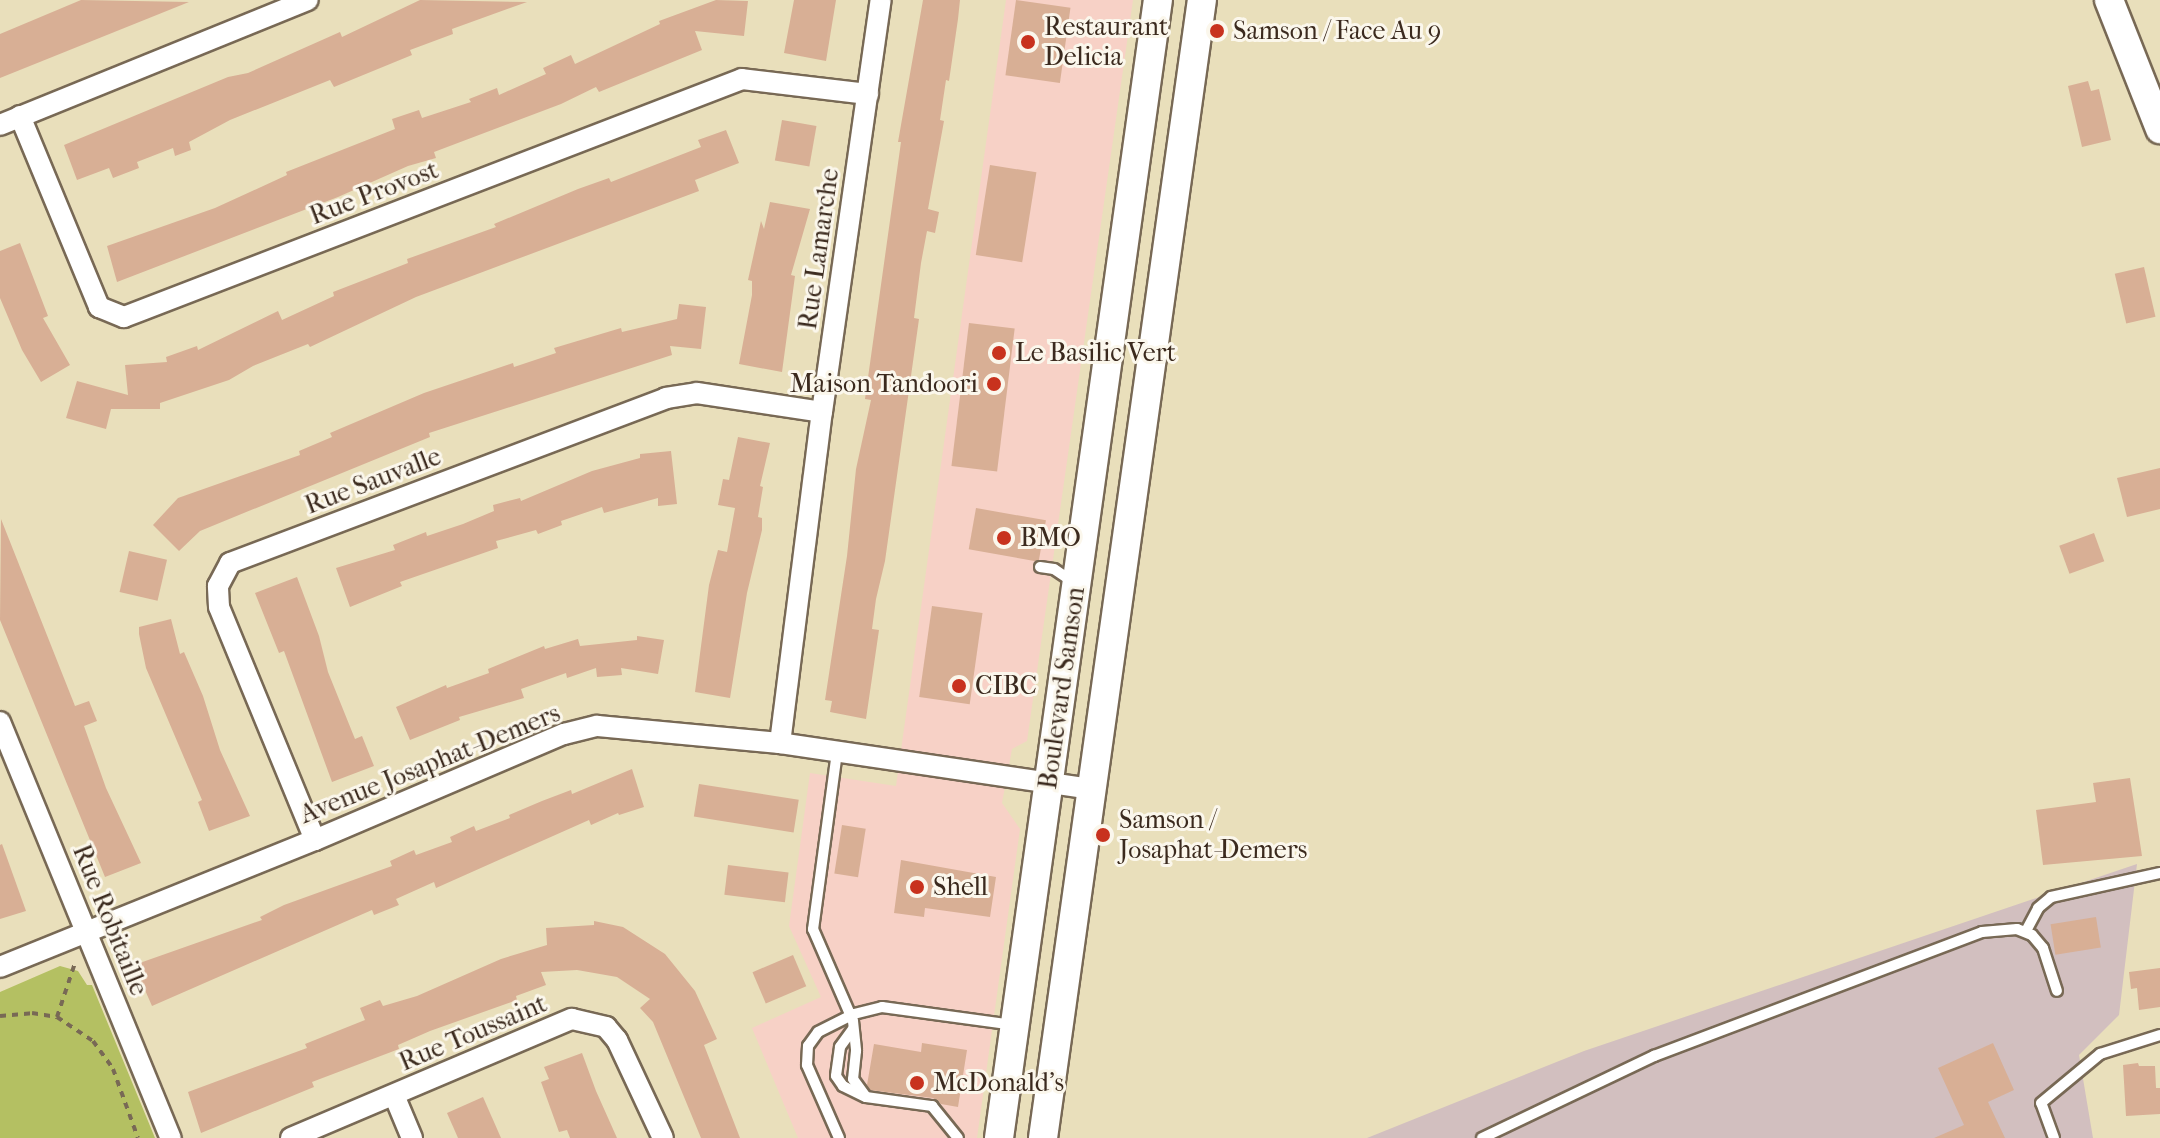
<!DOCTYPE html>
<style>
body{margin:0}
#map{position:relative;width:2160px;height:1138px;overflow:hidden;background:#e9dfbb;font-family:"IM FELL French Canon",serif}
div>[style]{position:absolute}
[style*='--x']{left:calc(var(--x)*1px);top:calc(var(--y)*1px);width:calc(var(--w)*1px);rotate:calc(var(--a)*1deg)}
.built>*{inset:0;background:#f7d1c6}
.industrial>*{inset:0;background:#d2bfbf}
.green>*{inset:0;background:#b4c062}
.building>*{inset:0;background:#d8af95;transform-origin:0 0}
.path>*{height:4px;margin-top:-2px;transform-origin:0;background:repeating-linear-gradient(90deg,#786955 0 6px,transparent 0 12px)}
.roads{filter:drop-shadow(2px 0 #786955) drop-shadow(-2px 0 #786955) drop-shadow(0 2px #786955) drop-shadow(0 -2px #786955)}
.lane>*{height:10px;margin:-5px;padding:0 5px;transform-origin:5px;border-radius:5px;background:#fff}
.street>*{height:20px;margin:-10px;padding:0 10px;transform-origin:10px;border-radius:10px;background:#fff}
.secondary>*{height:28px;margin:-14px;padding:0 14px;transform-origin:14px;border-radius:14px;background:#fff}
.dots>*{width:22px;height:22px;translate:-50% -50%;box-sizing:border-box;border:4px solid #fbf7ec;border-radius:50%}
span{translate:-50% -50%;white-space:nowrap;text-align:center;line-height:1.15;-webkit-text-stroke:6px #fbf7ec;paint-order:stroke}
.poi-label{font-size:26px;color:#3b2a1e}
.left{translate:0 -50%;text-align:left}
.right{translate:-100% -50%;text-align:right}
.street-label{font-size:26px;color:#3b2a1e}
</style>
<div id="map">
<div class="built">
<i style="clip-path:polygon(1006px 0,1133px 0,1027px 741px,1012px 749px,1002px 803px,1020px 829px,977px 1138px,798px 1138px,752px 1028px,821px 997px,789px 926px,810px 773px,896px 786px)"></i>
</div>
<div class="industrial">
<i style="clip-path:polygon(2137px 864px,2119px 1015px,2079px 1055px,2093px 1138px,1367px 1138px,1584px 1051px)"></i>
</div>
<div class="green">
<i style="clip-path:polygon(60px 966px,78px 971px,87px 985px,92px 985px,155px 1138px,0 1138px,0 992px)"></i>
</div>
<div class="building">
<i style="clip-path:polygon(81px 0,189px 2px,0 78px,0 34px)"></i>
<i style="clip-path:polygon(420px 0,527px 2px,452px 29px,453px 34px,410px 50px,412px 55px,334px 87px,330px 80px,230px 120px,189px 142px,191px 150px,175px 156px,173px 148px,137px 162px,139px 168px,113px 178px,109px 168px,77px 180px,64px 145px,228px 77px,248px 73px,340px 32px,342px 37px)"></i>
<i style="clip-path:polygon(716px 0,748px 1px,744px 36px,695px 31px,702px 50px,599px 92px,596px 87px,561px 104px,434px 152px,436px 158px,408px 166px,338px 197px,117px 282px,107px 246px,215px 208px,287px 175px,286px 172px,395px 129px,392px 119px,419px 110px,422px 118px,471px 102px,469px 99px,497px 88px,499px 95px,546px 74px,543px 68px,571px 55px,575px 64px,660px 24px,659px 21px)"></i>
<i style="clip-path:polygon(794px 0,836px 0,826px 61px,784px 53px)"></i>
<i style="clip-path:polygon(923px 0,960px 0,958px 19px,949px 81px,946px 80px,940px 120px,944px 121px,928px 209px,939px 212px,935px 233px,927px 231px,921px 263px,914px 318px,919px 319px,885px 561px,876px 599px,872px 629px,879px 630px,866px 719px,830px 712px,832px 701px,825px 700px,847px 556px,856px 469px,871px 400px,865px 399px,901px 142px,898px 142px)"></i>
<i style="left:1016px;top:0;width:55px;height:76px;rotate:8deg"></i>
<i style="clip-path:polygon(2088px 81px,2091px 91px,2099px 89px,2111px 140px,2082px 147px,2068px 86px)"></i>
<i style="left:782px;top:120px;width:35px;height:41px;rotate:10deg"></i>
<i style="clip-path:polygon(726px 130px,739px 163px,695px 180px,699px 191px,416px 297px,310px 347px,308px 344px,253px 366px,229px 380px,160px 403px,160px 409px,111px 409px,106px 429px,66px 418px,77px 381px,128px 395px,125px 365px,167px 362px,166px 357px,197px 346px,198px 350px,278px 311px,282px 320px,334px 296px,333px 292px,408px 263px,407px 259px,496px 227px,494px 224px,578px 189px,609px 178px,611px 182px,701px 147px,698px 140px)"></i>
<i style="left:990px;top:165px;width:47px;height:91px;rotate:9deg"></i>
<i style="clip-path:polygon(770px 202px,810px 209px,791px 275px,795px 276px,782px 372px,739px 364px,752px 295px,752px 281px,748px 280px,761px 221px,764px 229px)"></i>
<i style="clip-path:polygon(20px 243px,48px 316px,43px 318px,70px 365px,41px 382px,22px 350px,0 298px,0 251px)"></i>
<i style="left:2144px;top:267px;width:51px;height:30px;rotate:77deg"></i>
<i style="clip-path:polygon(679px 304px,706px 307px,701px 349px,670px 346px,672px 355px,429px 433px,430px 437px,200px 531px,179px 551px,153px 525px,178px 498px,300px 455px,299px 451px,332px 437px,330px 433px,424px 393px,513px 363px,514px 367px,556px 353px,554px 348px,621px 328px,622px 332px,677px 319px)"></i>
<i style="left:969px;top:323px;width:46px;height:144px;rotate:7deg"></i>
<i style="clip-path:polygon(738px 437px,770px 443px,760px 486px,763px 487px,758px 517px,762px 518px,762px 530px,747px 593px,730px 698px,695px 692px,709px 585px,718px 550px,727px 552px,735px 508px,718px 505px,723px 479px,729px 480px)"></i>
<i style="clip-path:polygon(671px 451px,677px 504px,658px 506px,658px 498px,604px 513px,602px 507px,561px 521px,562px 525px,538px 534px,536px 530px,496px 541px,498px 548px,400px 582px,402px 586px,350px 607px,336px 568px,395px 550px,393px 545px,426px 532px,427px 536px,463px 524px,494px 511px,493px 505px,520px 498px,521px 501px,592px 471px,640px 458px,640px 454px)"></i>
<i style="clip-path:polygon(2160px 468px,2160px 509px,2127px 517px,2117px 478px)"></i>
<i style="left:976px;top:508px;width:71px;height:42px;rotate:10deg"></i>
<i style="clip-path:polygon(1px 519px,75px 706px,89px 701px,97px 721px,84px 726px,106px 788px,141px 863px,105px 877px,0 620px)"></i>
<i style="left:2094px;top:533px;width:30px;height:37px;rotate:70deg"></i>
<i style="left:129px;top:551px;width:39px;height:42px;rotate:13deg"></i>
<i style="clip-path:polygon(297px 577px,319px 636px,328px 672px,355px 739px,362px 736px,374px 766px,332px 782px,284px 651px,279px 653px,255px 593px)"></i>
<i style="left:932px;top:606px;width:51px;height:92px;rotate:8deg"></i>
<i style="clip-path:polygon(171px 619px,180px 654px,184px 652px,203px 696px,220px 750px,250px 816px,209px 831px,198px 802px,202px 800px,146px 668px,139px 634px,139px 627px)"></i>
<i style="clip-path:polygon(637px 636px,664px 640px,658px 674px,621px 668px,622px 675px,597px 677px,596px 668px,567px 678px,566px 673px,521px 689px,524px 698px,459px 717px,460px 720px,410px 740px,396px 707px,446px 685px,447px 688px,489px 673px,488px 669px,544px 646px,545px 649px,578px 639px,580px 646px,637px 640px)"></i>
<i style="clip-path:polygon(632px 769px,644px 807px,619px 815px,618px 813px,591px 825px,589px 820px,436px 888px,434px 882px,396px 899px,399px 905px,374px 915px,372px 910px,152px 1006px,134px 965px,262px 920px,260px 917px,284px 905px,392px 866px,390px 861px,414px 850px,416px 855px,452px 842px,450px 837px,474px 826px,476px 831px,510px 818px,509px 815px,542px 801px,571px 790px,572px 794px)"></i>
<i style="clip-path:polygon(2130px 778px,2142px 856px,2043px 865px,2036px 810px,2096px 802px,2093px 783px)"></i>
<i style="left:699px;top:784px;width:101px;height:33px;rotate:9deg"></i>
<i style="left:842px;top:825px;width:24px;height:49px;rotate:9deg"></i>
<i style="clip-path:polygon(2px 844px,26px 911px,0 919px,0 845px)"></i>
<i style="clip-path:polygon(901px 860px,996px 877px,990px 917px,925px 908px,924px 917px,894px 913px)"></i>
<i style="left:728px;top:865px;width:61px;height:30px;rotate:7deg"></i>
<i style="left:2096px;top:917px;width:31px;height:46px;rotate:81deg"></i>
<i style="clip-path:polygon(594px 921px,623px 927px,665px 954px,695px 991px,717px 1039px,704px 1045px,740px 1138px,701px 1138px,653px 1022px,640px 1008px,650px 999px,617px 977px,577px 970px,541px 972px,546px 985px,516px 996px,517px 1000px,430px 1031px,398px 1045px,399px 1049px,312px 1082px,314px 1087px,201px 1133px,188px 1092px,307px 1048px,305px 1044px,365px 1020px,360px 1008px,380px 1000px,383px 1006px,417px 996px,501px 959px,547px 945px,546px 928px,594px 925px)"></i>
<i style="left:793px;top:955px;width:34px;height:44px;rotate:67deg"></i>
<i style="clip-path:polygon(2160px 968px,2160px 1007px,2139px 1010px,2137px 988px,2131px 989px,2129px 972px)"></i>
<i style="clip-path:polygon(922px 1043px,967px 1050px,958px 1107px,941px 1104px,933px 1098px,870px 1090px,867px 1085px,874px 1044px,921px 1052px)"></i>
<i style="clip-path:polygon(1993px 1043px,2014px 1090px,1988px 1102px,2005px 1138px,1934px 1138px,1964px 1125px,1938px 1068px)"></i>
<i style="clip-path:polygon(582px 1053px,596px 1091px,617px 1138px,570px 1138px,567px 1130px,559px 1132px,541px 1082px,549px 1079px,544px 1067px)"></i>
<i style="clip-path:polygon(2138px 1063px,2139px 1066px,2155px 1066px,2156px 1088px,2160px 1088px,2160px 1114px,2126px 1116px,2123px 1065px)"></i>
<i style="clip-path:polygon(483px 1097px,501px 1138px,458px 1138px,447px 1113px)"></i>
</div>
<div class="path">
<i style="--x:0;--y:1016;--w:32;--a:-5"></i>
<i style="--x:32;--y:1013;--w:25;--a:9"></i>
<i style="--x:57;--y:1017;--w:43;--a:33.7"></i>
<i style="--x:93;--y:1041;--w:34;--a:54"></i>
<i style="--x:113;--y:1069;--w:73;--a:70.1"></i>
<i style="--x:57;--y:1017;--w:57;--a:-71.6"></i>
</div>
<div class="roads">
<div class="lane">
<i style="--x:1040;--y:567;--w:14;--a:8"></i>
<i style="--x:1054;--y:569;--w:22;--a:34"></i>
<i style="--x:837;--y:752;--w:179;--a:97.7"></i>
<i style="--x:813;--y:929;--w:100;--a:66.5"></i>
<i style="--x:853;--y:1021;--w:30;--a:84"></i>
<i style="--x:856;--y:1051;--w:28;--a:96"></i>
<i style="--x:853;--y:1079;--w:22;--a:54"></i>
<i style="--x:2026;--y:931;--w:26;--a:-62"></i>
<i style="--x:2038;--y:908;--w:17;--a:-40"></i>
<i style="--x:2051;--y:897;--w:112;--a:-12.4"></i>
<i style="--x:853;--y:1029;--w:22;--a:126"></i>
<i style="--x:840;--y:1047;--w:29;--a:98"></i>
<i style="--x:836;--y:1076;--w:12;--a:55"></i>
<i style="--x:843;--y:1086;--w:25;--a:26"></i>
<i style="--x:866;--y:1097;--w:67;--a:7.8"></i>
<i style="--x:932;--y:1106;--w:41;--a:50.9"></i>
<i style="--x:839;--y:1138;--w:80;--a:-113.7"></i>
<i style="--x:807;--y:1065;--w:19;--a:-87"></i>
<i style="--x:808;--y:1046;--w:17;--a:-54"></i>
<i style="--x:818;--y:1032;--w:40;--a:-26.6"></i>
<i style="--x:854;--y:1014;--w:29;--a:-14"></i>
<i style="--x:882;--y:1007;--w:132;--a:7.8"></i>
<i style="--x:1482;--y:1138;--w:191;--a:-25.5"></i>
<i style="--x:1654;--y:1056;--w:351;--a:-20.7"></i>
<i style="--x:1982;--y:932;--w:35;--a:-5"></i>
<i style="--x:2017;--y:929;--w:16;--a:22"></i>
<i style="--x:2032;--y:935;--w:17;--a:50"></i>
<i style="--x:2043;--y:948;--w:45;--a:72"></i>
<i style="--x:2054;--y:1138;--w:37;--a:-110"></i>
<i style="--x:2041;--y:1103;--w:77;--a:-39.7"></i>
<i style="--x:2100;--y:1054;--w:63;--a:-17.6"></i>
</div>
<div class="street">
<i style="--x:20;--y:116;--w:207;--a:67.5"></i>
<i style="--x:99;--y:307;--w:27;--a:22"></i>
<i style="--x:124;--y:317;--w:662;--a:-21.06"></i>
<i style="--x:742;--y:79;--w:127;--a:6.8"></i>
<i style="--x:0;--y:125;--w:332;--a:-22.1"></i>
<i style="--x:0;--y:722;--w:450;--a:67.7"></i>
<i style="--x:780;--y:743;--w:334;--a:-82.8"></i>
<i style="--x:822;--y:412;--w:416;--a:-81.9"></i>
<i style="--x:315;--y:840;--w:252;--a:-112.4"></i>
<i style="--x:219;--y:607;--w:21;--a:-93"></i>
<i style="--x:218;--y:586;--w:26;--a:-62"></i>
<i style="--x:230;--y:563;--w:466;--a:-20.7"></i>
<i style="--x:666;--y:398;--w:31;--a:-9"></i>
<i style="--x:697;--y:393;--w:126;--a:8.6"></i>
<i style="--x:0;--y:967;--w:340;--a:-22"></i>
<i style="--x:315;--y:840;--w:271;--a:-23.1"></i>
<i style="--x:564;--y:734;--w:34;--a:-14"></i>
<i style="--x:597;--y:726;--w:184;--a:5.3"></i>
<i style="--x:780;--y:743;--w:314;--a:8.4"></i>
<i style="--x:394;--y:1095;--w:47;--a:67.3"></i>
<i style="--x:291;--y:1138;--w:305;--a:-23"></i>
<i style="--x:572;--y:1019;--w:35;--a:13"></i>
<i style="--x:606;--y:1027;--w:17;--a:50"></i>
<i style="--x:617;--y:1040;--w:108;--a:64.9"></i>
</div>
<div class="secondary">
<i style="--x:2109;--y:0;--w:139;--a:68.4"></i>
<i style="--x:999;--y:1138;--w:1149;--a:-82.05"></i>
<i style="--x:1043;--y:1138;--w:1149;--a:-82.05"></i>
</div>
</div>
<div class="dots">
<i style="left:1217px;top:31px;background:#c8321e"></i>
<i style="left:1028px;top:42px;background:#c8321e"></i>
<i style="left:999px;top:353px;background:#c8321e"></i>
<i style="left:994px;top:384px;background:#c8321e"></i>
<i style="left:1004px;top:538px;background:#c8321e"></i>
<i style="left:959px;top:686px;background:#c8321e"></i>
<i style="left:1103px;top:835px;background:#c8321e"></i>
<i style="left:917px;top:887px;background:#c8321e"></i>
<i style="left:917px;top:1083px;background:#c8321e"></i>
</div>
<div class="poi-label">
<span class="left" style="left:1044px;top:42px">Restaurant<br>Delicia</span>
<span class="left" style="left:1233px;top:31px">Samson / Face Au 9</span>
<span class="left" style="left:1015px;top:353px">Le Basilic Vert</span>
<span class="right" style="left:978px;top:384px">Maison Tandoori</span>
<span class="left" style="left:1020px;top:538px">BMO</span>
<span class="left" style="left:975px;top:686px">CIBC</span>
<span class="left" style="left:1119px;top:835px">Samson /<br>Josaphat-Demers</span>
<span class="left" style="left:933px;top:887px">Shell</span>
<span class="left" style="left:933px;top:1083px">McDonald's</span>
</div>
<div class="street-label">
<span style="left:374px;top:193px;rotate:-21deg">Rue Provost</span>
<span style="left:819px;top:249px;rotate:-82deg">Rue Lamarche</span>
<span style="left:373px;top:481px;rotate:-21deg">Rue Sauvalle</span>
<span style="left:1062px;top:688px;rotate:-82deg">Boulevard Samson</span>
<span style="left:430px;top:764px;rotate:-22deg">Avenue Josaphat-Demers</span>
<span style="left:110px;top:920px;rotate:68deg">Rue Robitaille</span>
<span style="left:473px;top:1033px;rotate:-23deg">Rue Toussaint</span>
</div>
</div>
